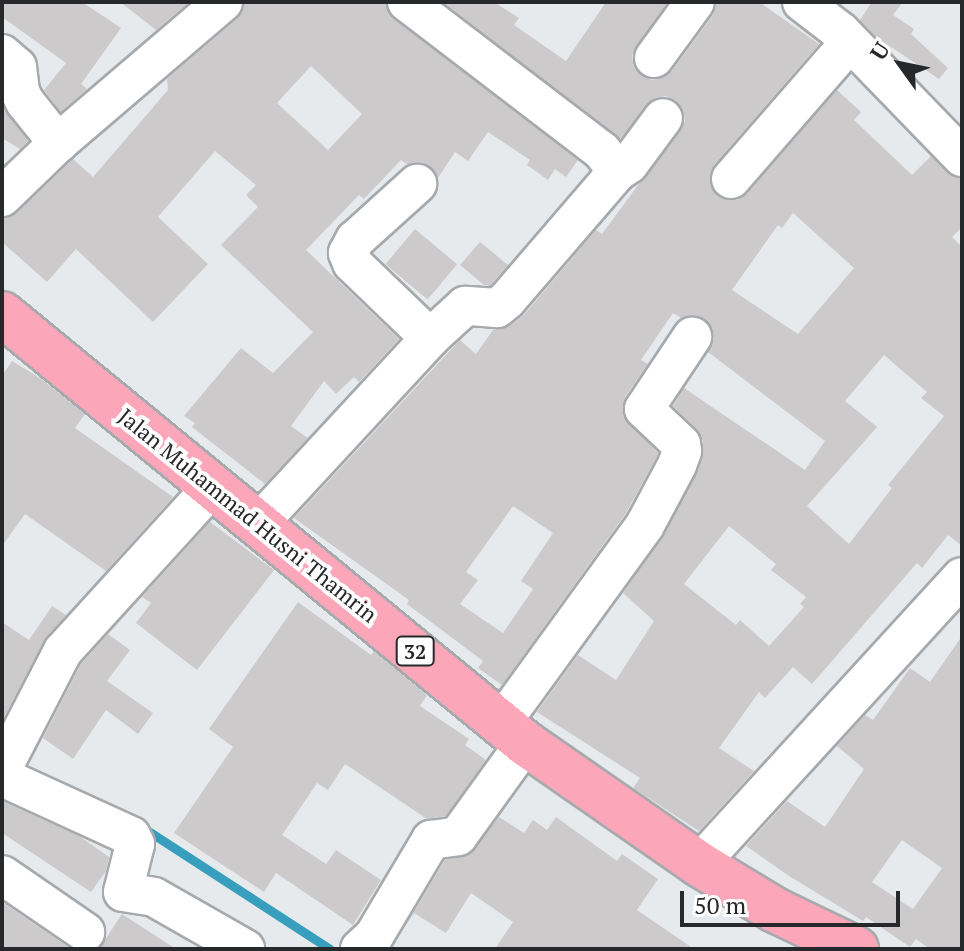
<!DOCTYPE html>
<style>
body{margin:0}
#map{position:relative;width:964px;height:951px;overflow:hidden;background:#e6eaec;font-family:"PT Serif",serif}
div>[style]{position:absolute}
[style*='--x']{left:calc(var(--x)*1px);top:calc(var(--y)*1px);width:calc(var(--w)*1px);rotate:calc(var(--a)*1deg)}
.stream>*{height:9px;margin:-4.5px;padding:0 4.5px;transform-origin:4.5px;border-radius:4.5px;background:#379fbd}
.building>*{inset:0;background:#cdcacc;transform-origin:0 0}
.roads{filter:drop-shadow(2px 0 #a7aaac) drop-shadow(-2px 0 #a7aaac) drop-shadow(0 2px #a7aaac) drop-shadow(0 -2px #a7aaac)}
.minor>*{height:38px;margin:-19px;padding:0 19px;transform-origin:19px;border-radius:19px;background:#fff}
.highway>*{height:44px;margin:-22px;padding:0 22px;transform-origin:22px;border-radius:22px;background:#fba7b9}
span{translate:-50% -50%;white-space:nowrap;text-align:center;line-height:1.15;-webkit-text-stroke:8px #fff;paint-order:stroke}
.shield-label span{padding:2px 6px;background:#fff;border:2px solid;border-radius:6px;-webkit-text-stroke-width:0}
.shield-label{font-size:20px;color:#27282a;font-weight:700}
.street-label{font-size:22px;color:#27282a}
.frame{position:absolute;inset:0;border:4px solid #27282a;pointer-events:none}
.north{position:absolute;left:860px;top:24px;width:80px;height:80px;-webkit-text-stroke:6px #fff;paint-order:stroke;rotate:303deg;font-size:22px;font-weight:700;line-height:32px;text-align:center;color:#27282a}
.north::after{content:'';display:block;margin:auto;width:28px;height:36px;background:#27282a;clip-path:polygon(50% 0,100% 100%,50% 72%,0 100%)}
.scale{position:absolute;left:680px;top:891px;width:220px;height:36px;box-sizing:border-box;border:4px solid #27282a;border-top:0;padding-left:10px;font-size:24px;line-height:28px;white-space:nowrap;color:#27282a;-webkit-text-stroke:6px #fff;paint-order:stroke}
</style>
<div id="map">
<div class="stream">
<i style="--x:142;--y:827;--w:224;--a:33"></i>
</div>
<div class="building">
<i style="clip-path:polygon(2px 2px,82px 2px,121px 28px,81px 84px,87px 89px,61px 112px,44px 90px,66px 63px,2px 17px)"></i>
<i style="clip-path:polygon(120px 2px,189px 2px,156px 30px)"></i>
<i style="clip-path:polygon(evenodd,244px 2px,385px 2px,394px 19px,578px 160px,566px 177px,555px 169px,548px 180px,527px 165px,530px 160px,488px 132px,468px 161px,455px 152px,438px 178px,424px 163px,408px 165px,401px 160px,364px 199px,359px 195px,306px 250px,399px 339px,359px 382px,354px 377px,336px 394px,324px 381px,291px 426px,308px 438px,265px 484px,192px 427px,195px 423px,184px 416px,241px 348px,273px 373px,313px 332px,221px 245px,258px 207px,246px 195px,256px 185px,215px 151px,158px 217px,208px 264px,153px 322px,76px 249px,47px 282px,2px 242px,2px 219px,17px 213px,73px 159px,93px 177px,168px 90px,167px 79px,237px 19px,244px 2px,311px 66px,362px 114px,328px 150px,277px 103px,311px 66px)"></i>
<i style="clip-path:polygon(evenodd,443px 2px,494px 2px,519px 18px,514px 25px,566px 61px,606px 2px,668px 2px,632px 55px,634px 68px,642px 76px,652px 80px,672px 71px,713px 15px,717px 2px,759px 2px,819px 44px,714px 165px,710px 185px,717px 196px,737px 200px,747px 194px,837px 90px,861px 112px,854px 120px,912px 175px,931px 156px,947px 173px,962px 178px,962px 227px,952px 237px,962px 247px,962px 546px,948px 535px,922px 568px,917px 563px,812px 684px,793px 667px,765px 698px,759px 692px,719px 748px,754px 771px,699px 831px,633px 788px,640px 778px,537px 712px,578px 655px,616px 680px,654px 621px,623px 593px,664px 535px,703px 458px,703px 441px,697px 429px,673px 406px,684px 388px,805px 470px,825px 441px,708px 352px,714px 338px,705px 319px,693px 315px,681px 318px,673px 313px,641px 360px,648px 364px,625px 397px,623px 416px,658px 453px,657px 456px,626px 513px,502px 685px,478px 668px,483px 661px,407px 604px,409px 600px,294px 518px,460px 340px,476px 354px,493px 330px,510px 326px,524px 315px,596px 230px,602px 234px,685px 121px,683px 110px,677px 101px,666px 96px,655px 98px,620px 139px,443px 2px,793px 213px,854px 268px,798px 334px,732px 290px,778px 225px,782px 228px,793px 213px,443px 2px,884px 355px,927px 392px,921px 398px,944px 416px,888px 485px,892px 488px,849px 544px,807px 506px,877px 427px,845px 401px,884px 355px,443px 2px,513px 506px,553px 533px,521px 581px,533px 589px,503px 633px,460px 604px,478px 580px,466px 572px,513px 506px,443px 2px,729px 526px,776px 564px,771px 570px,806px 597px,800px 604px,804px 607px,769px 646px,740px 620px,736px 625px,684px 584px,729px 526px)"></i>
<i style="clip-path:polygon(872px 2px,903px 2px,893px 15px,914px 29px,911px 34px,948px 68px,939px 79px,876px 37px,860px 20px)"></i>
<i style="clip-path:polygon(2px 105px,28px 141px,20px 149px,2px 138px)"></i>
<i style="left:415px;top:229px;width:55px;height:46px;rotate:40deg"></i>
<i style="clip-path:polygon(480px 242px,508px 265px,490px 286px,484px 285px,460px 265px)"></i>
<i style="clip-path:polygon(12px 361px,40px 378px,85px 414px,75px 428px,173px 497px,106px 571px,25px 514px,2px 546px,2px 376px)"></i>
<i style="clip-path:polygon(210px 522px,274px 570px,197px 670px,136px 623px,151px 603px,142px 597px)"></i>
<i style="clip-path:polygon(298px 602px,371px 655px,374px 651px,427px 695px,420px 706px,469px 739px,465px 745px,486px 760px,446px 816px,427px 819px,345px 764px,328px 790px,317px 783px,282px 835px,326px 864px,336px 850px,381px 880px,353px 925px,276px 873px,264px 892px,174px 833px,233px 747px,209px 729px)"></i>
<i style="clip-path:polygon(52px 606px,66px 615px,44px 641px,2px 721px,2px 622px,29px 640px)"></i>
<i style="clip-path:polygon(108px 634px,130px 650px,107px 681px,153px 713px,138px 734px,106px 710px,73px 759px,43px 738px,81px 664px)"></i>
<i style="clip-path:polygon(evenodd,962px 636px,962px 949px,930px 949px,916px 939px,910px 947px,866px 917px,863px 921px,789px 876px,746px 846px,787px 801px,825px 827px,864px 769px,837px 746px,865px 715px,873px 720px,910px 668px,930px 682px,962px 636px,902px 840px,942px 868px,913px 909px,872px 882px,902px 840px)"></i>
<i style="clip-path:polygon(2px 801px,79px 836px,109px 857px,106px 871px,91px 892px,2px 833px)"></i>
<i style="clip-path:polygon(499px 817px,524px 833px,533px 820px,547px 830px,556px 817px,617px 861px,622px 854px,658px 879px,637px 910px,694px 949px,495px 949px,513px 922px,471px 893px,446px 933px,414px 913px,406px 925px,445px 860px,470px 854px)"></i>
<i style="clip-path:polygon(2px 902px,27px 919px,71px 949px,2px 949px)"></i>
<i style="clip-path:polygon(122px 914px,176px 949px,99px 949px)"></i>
</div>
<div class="roads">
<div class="minor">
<i style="--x:407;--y:2;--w:245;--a:37.4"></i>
<i style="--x:602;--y:151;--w:26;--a:54"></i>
<i style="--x:617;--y:172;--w:169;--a:130.7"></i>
<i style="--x:507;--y:300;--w:13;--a:141"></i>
<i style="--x:497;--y:308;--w:32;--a:-176"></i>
<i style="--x:465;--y:306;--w:47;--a:137.6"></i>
<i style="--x:802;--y:2;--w:49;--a:37.6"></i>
<i style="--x:841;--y:32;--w:174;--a:45.9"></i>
<i style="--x:2;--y:54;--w:20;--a:41"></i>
<i style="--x:17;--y:67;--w:25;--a:83"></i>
<i style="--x:20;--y:92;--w:11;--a:63"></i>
<i style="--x:25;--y:102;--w:53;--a:51.2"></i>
<i style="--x:654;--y:58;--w:69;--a:-53.8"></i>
<i style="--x:617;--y:172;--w:14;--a:-34"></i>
<i style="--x:629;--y:164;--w:57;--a:-53.5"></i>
<i style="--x:731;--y:179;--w:181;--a:-49"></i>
<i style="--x:2;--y:197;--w:78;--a:-44"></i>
<i style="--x:58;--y:143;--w:217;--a:-40.5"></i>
<i style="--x:258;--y:524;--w:253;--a:-47.2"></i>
<i style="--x:430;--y:338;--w:108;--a:-136.1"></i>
<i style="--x:352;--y:263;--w:11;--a:-112"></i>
<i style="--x:348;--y:253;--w:15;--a:-62"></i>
<i style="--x:355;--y:240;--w:84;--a:-42.1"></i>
<i style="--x:502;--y:722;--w:243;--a:-54"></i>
<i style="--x:645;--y:525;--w:68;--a:-61.9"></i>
<i style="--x:677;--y:465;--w:15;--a:-70"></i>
<i style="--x:682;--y:451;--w:7;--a:-98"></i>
<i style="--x:681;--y:444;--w:51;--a:-136.6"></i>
<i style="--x:644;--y:409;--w:87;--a:-56.3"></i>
<i style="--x:2;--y:769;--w:133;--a:-62.7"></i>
<i style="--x:63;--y:651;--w:223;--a:-47.7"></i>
<i style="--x:2;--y:777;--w:142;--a:24.6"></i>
<i style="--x:131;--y:836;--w:9;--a:63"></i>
<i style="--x:135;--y:844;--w:49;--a:104"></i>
<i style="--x:699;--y:864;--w:389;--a:-47.5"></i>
<i style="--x:2;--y:875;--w:101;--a:34.5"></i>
<i style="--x:123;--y:892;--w:31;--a:9"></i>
<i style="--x:154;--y:897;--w:105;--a:29.7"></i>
<i style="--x:360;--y:949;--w:19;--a:-43"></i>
<i style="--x:374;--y:936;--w:112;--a:-59.3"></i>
<i style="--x:431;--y:840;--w:27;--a:-8"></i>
<i style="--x:458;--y:836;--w:115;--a:-54.2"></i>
</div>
<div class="highway">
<i style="--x:2;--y:314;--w:676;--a:39.36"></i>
<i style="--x:525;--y:743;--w:212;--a:34.8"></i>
<i style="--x:699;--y:864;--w:89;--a:31.2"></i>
<i style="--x:775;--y:910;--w:90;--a:25.7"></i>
</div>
</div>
<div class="shield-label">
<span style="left:415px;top:651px">32</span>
</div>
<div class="street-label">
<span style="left:248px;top:515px;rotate:39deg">Jalan Muhammad Husni Thamrin</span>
</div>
<div class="frame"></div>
<div class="north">U</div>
<div class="scale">50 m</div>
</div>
